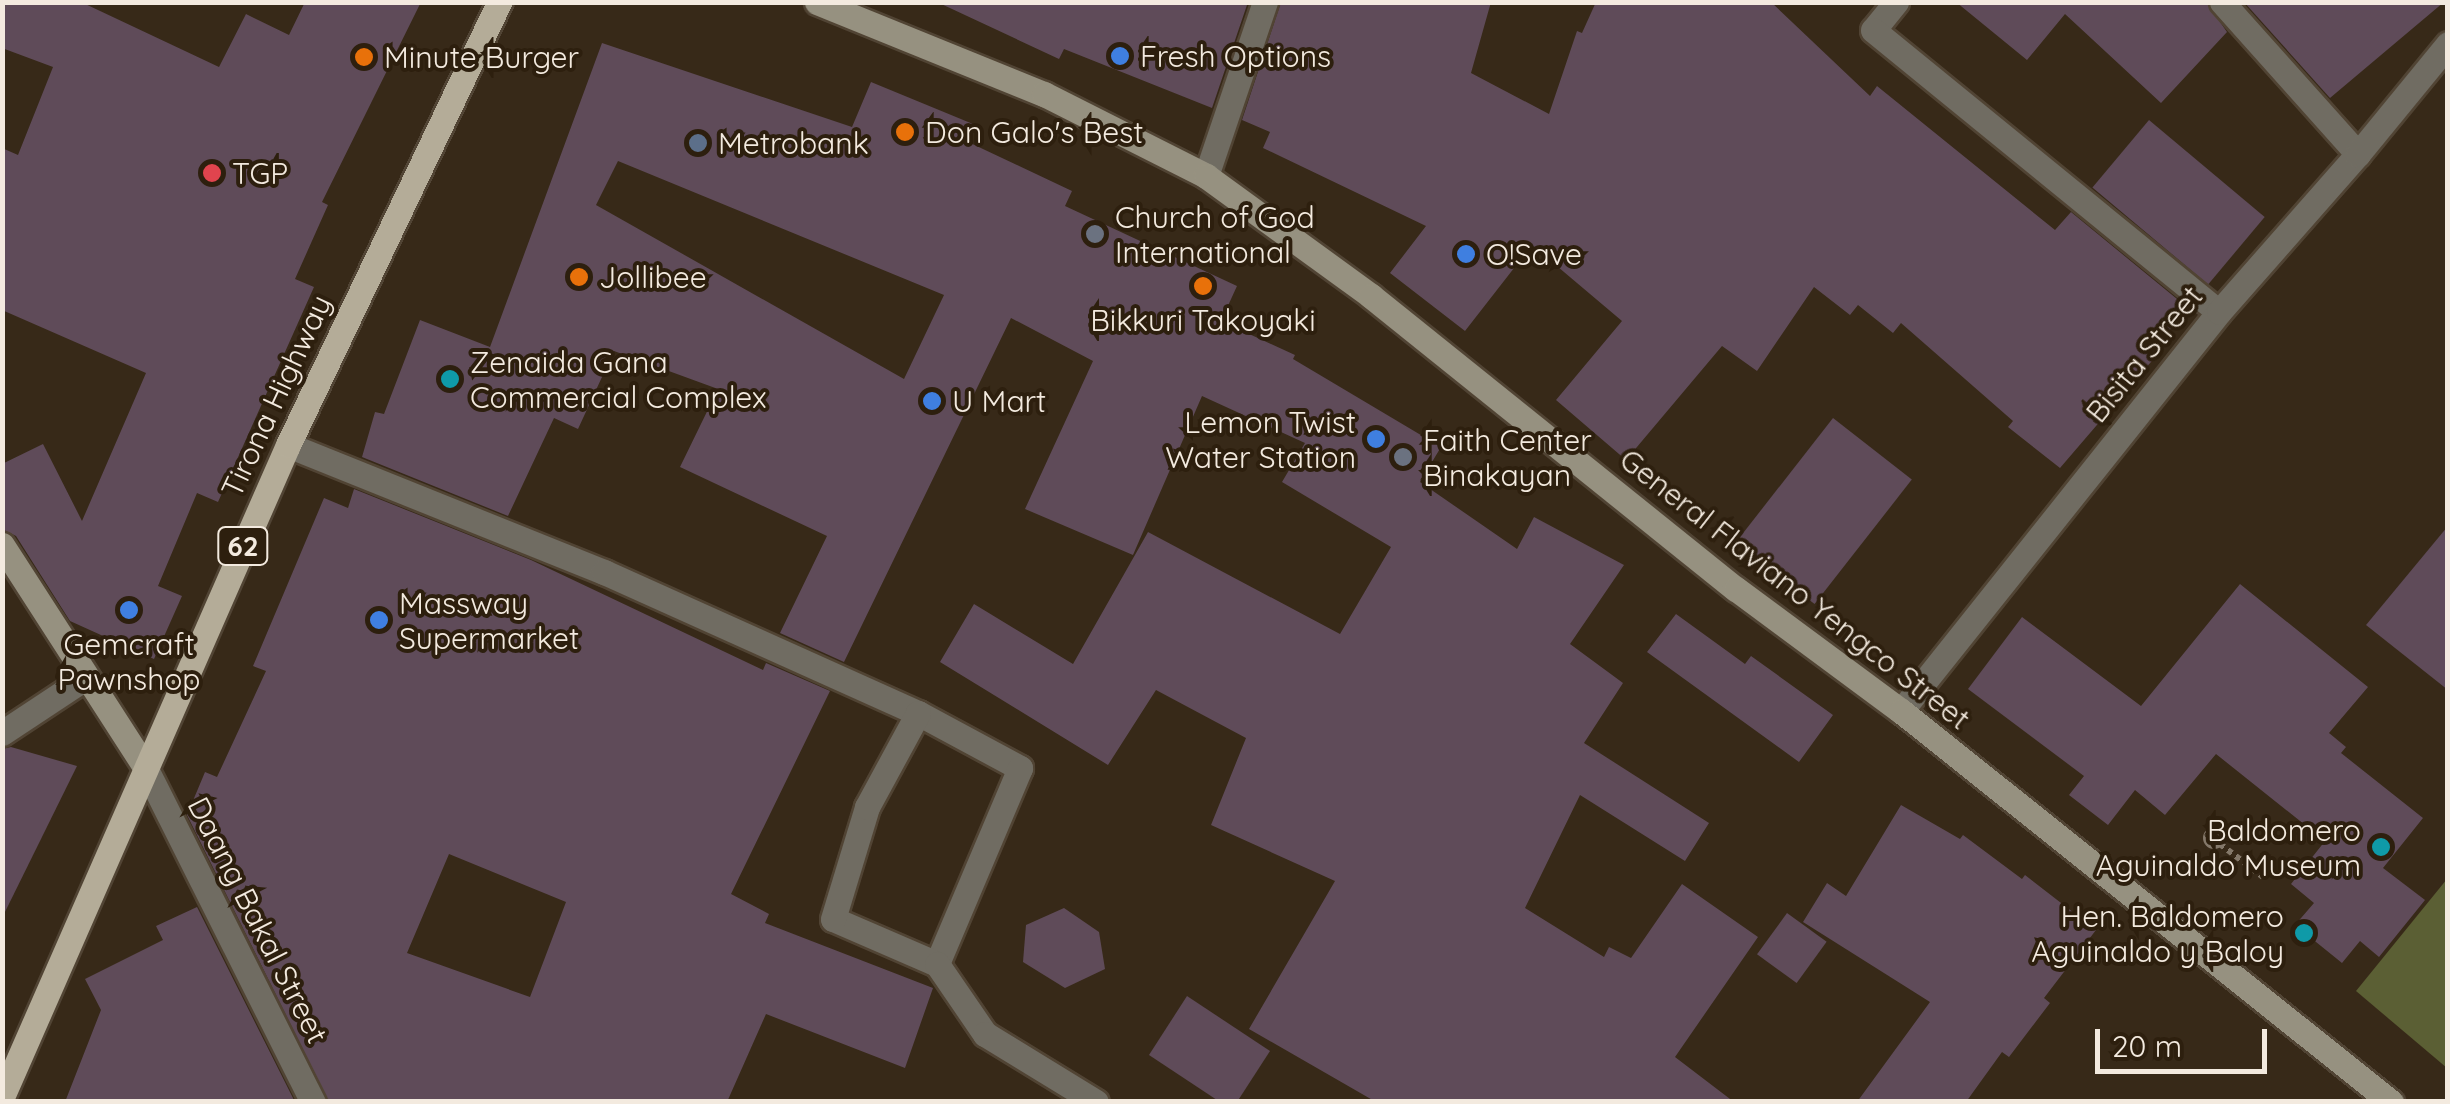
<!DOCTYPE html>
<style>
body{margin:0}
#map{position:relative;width:2450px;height:1104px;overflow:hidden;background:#372918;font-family:Quicksand,sans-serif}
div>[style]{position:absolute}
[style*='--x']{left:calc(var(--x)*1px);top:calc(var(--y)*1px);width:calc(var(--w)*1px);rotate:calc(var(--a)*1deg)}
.forest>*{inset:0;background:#5b5f34}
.building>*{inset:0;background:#5f4b59;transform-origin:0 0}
.path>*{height:6px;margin-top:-3px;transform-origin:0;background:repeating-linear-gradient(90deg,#84786a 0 5px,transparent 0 10px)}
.path>.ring{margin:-3px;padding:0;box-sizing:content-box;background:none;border:6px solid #84786a;border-radius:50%}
.roads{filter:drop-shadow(2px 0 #514434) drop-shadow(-2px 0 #514434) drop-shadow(0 2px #514434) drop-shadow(0 -2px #514434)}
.lane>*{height:25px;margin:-12.5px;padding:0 12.5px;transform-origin:12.5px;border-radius:12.5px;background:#706c62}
.street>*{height:25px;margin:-12.5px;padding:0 12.5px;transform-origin:12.5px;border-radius:12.5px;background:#706c62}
.secondary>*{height:25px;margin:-12.5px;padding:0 12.5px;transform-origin:12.5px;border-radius:12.5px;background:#969180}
.primary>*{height:25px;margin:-12.5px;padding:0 12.5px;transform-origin:12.5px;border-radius:12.5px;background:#b4ac98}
.dots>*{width:28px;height:28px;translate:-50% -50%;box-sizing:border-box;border:5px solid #2d1f0e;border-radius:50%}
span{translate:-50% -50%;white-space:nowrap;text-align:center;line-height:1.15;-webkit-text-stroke:8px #2d1f0e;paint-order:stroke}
.shield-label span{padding:2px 8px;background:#2d1f0e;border:2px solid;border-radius:8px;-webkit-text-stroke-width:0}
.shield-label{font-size:28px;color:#f3eadf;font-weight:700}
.poi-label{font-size:30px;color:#f3eadf}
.left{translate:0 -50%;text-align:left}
.right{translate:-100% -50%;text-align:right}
.street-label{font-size:30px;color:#f3eadf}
.frame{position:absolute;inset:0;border:5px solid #f3eadf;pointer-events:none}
.scale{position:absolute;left:2095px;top:1029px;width:172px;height:45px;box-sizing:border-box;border:5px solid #f3eadf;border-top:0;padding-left:12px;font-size:30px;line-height:35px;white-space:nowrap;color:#f3eadf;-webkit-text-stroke:8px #2d1f0e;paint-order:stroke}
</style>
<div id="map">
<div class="forest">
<i style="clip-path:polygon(2447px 879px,2447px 1068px,2356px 991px)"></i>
</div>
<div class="building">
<i style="clip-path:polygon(2px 2px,81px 2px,219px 67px,246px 14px,289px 35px,305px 2px,421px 2px,322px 202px,328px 205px,295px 279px,314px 287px,218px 502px,197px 493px,158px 586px,182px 596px,154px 659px,70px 621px,16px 536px,2px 529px,2px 464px,43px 444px,82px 521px,146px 373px,2px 310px,2px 148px,18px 155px,53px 67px,2px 48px)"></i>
<i style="clip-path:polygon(937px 2px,1248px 2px,1212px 108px,1064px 49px,1059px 59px)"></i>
<i style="clip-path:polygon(1281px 2px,1491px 2px,1471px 73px,1549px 114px,1577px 31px,1582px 33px,1596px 2px,1771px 2px,1870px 96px,1877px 86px,2055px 230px,2071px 212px,2188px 308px,2164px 337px,2169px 341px,2060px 468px,2008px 427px,2013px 421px,1901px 323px,1893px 333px,1858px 305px,1850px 315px,1814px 287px,1757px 371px,1722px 346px,1626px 460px,1556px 400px,1622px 321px,1532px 245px,1465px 331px,1390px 273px,1426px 226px,1263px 148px,1270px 132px,1242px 120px)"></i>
<i style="clip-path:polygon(1956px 2px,2206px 2px,2227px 32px,2161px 103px,2065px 14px,2027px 60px)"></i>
<i style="clip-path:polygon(2244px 2px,2444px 2px,2330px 98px)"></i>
<i style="clip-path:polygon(evenodd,602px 43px,852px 127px,871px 82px,973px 124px,966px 141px,1072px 191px,1065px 206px,1237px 286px,1221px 321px,1295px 355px,1293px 359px,1441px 447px,1420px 482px,1517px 549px,1534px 517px,1624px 565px,1570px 644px,1623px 683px,1584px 743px,1709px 823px,1685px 861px,1580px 795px,1525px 908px,1604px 957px,1609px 947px,1631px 958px,1682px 884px,1758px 937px,1675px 1057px,1734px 1102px,1376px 1102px,1249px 1029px,1335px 881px,1211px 825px,1246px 738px,1156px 690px,1108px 765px,940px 662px,974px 604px,1073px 664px,1148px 532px,1340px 634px,1391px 547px,1282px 482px,1305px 443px,1202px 396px,1133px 555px,1025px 509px,1093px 361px,1011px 318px,844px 662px,780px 633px,827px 536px,680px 467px,718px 389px,614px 351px,578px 429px,554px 418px,508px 516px,362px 457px,375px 412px,384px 414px,420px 320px,490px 347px,602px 43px,618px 161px,944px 295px,904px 379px,596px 205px,618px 161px)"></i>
<i style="left:2149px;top:120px;width:151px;height:88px;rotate:40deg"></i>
<i style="left:1833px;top:418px;width:100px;height:158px;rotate:38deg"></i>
<i style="clip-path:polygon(evenodd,354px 489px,531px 560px,763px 670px,766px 663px,830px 691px,731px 894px,769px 914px,765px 923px,933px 988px,905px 1068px,766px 1014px,727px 1102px,329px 1102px,187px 815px,205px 772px,217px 777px,266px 671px,253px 666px,324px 498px,348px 508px,354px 489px,449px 854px,566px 902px,530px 997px,407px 953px,449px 854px)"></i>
<i style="clip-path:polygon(2448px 526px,2448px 690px,2366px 625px)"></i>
<i style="clip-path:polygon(2240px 584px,2368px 687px,2329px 733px,2346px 747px,2341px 753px,2423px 818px,2383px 868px,2425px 900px,2379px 957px,2360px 941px,2342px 963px,2295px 925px,2314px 903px,2291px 884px,2325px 841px,2216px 754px,2165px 815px,2135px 790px,2108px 825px,2069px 795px,2084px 776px,1968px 689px,2022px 617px,2141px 706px)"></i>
<i style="clip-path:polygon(1676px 614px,1745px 664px,1751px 656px,1833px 715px,1799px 762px,1647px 652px)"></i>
<i style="clip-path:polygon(11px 747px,77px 766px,2px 918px,2px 749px)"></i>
<i style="clip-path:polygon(1901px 805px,1960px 839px,1963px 835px,2022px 879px,2025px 875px,2096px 930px,2044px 998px,2050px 1003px,2009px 1057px,2002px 1052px,1966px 1102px,1857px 1102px,1930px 1002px,1803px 922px,1827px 883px,1846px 896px)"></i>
<i style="clip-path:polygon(197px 907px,295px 1102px,65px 1102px,101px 1010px,85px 979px,163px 940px,156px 926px)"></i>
<i style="clip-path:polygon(1064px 908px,1099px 932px,1105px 969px,1065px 988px,1023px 962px,1026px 925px)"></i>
<i style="left:1787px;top:913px;width:49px;height:51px;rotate:36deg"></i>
<i style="clip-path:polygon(1187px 996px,1270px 1051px,1237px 1102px,1220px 1102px,1149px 1055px)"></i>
</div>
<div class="path">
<i class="ring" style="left:2206px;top:830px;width:10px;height:10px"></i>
<i style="--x:2220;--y:844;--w:54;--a:37.5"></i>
</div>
<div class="roads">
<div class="lane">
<i style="--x:288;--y:445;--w:341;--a:21.9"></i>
<i style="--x:604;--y:572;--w:344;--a:24.2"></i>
<i style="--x:918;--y:713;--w:116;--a:28.3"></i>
<i style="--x:1020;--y:768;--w:213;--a:113"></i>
<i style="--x:937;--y:964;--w:113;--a:-156.6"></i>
<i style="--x:833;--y:919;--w:117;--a:-73.1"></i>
<i style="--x:867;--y:807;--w:107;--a:-61.5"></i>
<i style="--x:2;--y:733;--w:100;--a:-33.5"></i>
<i style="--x:937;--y:964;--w:85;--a:55.6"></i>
<i style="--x:985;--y:1034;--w:130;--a:31.5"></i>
</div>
<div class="street">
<i style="--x:1896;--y:2;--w:36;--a:129"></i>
<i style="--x:1873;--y:30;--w:446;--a:39.2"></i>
<i style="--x:2222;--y:2;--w:204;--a:48.2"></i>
<i style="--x:1206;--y:176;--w:184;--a:-71.3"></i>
<i style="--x:1901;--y:711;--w:510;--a:-51.45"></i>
<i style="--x:2219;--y:312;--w:210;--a:-48.7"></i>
<i style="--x:2358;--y:154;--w:142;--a:-50.7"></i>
<i style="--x:145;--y:767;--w:375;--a:63.4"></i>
</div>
<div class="secondary">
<i style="--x:817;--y:2;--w:245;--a:22.1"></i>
<i style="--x:1044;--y:94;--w:182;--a:26.8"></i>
<i style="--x:1206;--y:176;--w:204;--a:36"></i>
<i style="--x:1371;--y:296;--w:468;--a:38.8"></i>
<i style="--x:1736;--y:589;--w:205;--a:36.5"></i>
<i style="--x:1901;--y:711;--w:627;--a:38.59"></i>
<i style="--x:2;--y:545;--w:264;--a:57.2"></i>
</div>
<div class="primary">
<i style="--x:2;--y:1097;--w:712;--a:-66.32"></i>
<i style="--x:288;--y:445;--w:491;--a:-64.5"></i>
</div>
</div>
<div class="dots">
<i style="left:1120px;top:56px;background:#3f7fe0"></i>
<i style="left:364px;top:57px;background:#e8710a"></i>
<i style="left:905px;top:132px;background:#e8710a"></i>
<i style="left:698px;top:143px;background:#5c6f8a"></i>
<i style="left:212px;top:173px;background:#e0444e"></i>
<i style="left:1095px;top:234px;background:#6b7280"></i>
<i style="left:1466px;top:254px;background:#3f7fe0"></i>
<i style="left:579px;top:277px;background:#e8710a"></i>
<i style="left:1203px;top:286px;background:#e8710a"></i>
<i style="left:450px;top:379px;background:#0f9aa8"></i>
<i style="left:932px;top:401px;background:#3f7fe0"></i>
<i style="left:1376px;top:439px;background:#3f7fe0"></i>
<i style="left:1403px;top:457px;background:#6b7280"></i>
<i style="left:129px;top:610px;background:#3f7fe0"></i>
<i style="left:379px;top:620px;background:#3f7fe0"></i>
<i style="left:2381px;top:847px;background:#0f9aa8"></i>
<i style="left:2304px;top:933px;background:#0f9aa8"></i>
</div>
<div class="shield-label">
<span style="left:243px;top:546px">62</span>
</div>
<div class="poi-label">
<span class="left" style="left:1140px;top:56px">Fresh Options</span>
<span class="left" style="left:384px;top:57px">Minute Burger</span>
<span class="left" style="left:925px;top:132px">Don Galo's Best</span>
<span class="left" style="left:718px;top:143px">Metrobank</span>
<span class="left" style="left:232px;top:173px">TGP</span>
<span class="left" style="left:1115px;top:234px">Church of God<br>International</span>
<span class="left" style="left:1486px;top:254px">O!Save</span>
<span class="left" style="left:599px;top:277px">Jollibee</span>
<span style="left:1203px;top:320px">Bikkuri Takoyaki</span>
<span class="left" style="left:470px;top:379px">Zenaida Gana<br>Commercial Complex</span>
<span class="left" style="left:952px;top:401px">U Mart</span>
<span class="right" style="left:1356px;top:439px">Lemon Twist<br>Water Station</span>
<span class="left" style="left:1423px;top:457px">Faith Center<br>Binakayan</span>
<span class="left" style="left:399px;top:620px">Massway<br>Supermarket</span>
<span style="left:129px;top:661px">Gemcraft<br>Pawnshop</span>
<span class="right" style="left:2361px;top:847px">Baldomero<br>Aguinaldo Museum</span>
<span class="right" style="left:2284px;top:933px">Hen. Baldomero<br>Aguinaldo y Baloy</span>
</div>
<div class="street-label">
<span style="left:2144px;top:354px;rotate:-51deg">Bisita Street</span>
<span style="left:276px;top:396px;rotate:-65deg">Tirona Highway</span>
<span style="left:1795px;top:589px;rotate:38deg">General Flaviano Yengco Street</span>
<span style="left:258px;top:920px;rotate:63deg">Daang Bakal Street</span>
</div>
<div class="frame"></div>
<div class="scale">20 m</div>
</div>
